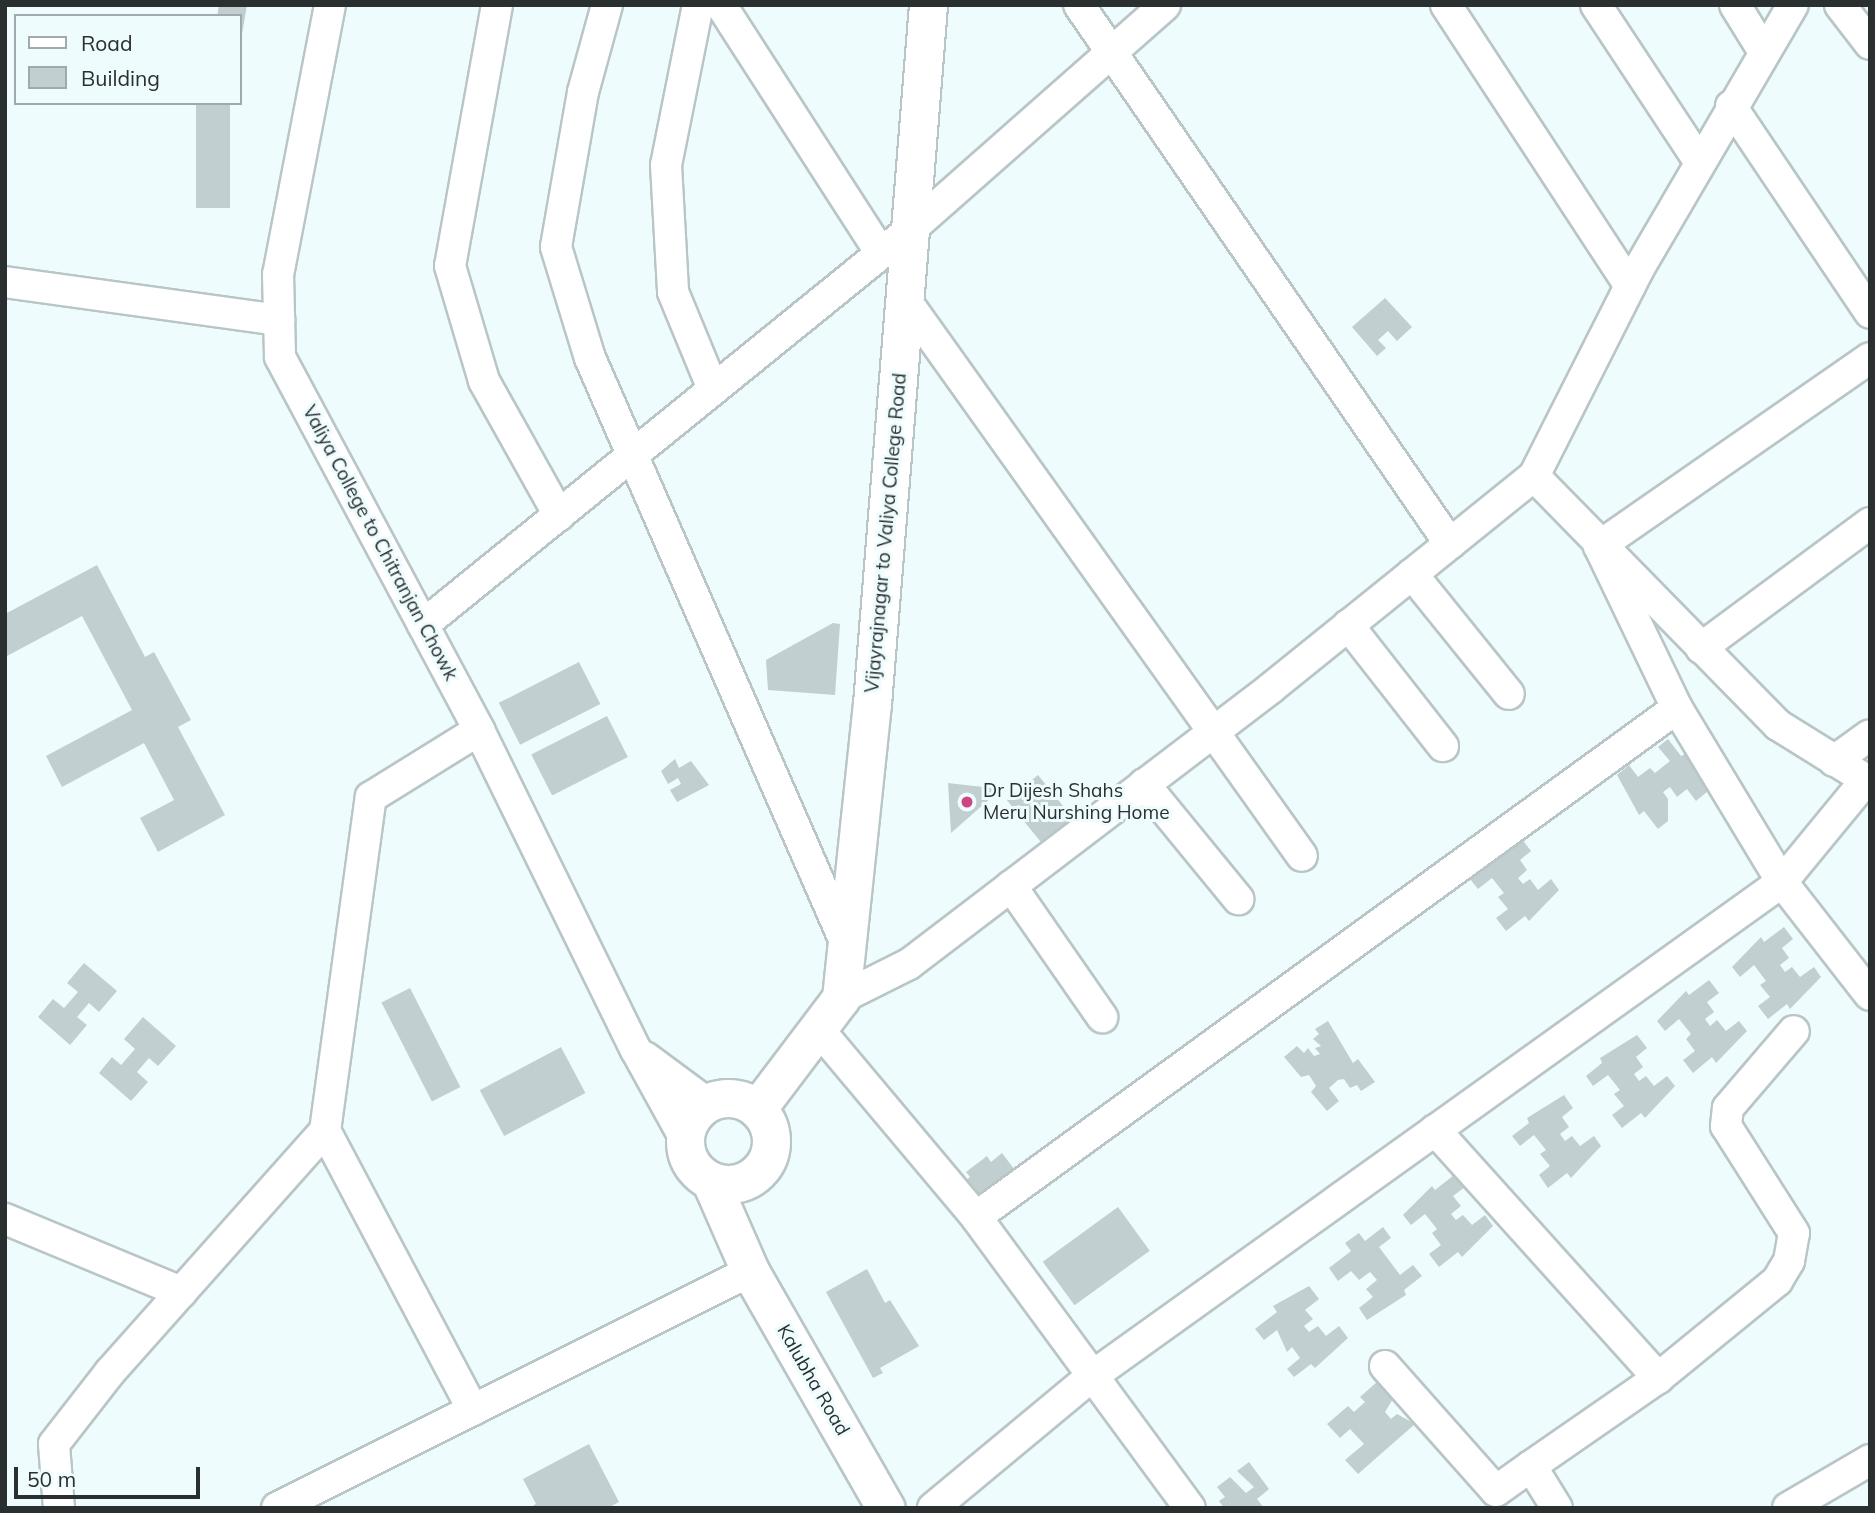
<!DOCTYPE html>
<style>
body{margin:0}
#map{position:relative;width:1875px;height:1513px;overflow:hidden;background:#eefcfe;font-family:Mulish,sans-serif}
div>[style]{position:absolute}
[style*='--x']{left:calc(var(--x)*1px);top:calc(var(--y)*1px);width:calc(var(--w)*1px);rotate:calc(var(--a)*1deg)}
.building>*{inset:0;background:#c2cfd0;transform-origin:0 0}
.roads{filter:drop-shadow(2px 0 #b9c5c7) drop-shadow(-2px 0 #b9c5c7) drop-shadow(0 2px #b9c5c7) drop-shadow(0 -2px #b9c5c7)}
.minor>*{height:30px;margin:-15px;padding:0 15px;transform-origin:15px;border-radius:15px;background:#fff}
.tertiary>*{height:37px;margin:-18.5px;padding:0 18.5px;transform-origin:18.5px;border-radius:18.5px;background:#fff}
.tertiary>.ring{margin:-18.5px;padding:0;box-sizing:content-box;background:none;border:37px solid #fff;border-radius:50%}
.dots>*{width:19px;height:19px;translate:-50% -50%;box-sizing:border-box;border:4px solid #eefcfe;border-radius:50%}
span{translate:-50% -50%;white-space:nowrap;text-align:center;line-height:1.15;-webkit-text-stroke:6px #eefcfe;paint-order:stroke}
.street-label{font-size:19px;color:#2a2f30}
.poi-label{font-size:19px;color:#2a2f30}
.left{translate:0 -50%;text-align:left}
.frame{position:absolute;inset:0;border:7px solid #2a2f30;pointer-events:none}
.legend{position:absolute;left:14px;top:14px;width:228px;height:91px;box-sizing:border-box;background:#eefcfe;border:2px solid #a0aaac;margin:0;padding:9px 12px;list-style:none;font-size:21px;color:#2a2f30}
.legend li{display:flex;align-items:center;gap:14px;height:35px}
.legend b{width:35px;border:2px solid #a0aaac}
.scale{position:absolute;left:14px;top:1467px;width:186px;height:32px;box-sizing:border-box;border:4px solid #2a2f30;border-top:0;padding-left:9px;font-size:21px;line-height:24px;white-space:nowrap;color:#2a2f30;-webkit-text-stroke:5px #eefcfe;paint-order:stroke}
</style>
<div id="map">
<div class="building">
<i style="clip-path:polygon(219px 5px,247px 5px,241px 40px,240px 16px,217px 16px)"></i>
<i style="left:196px;top:103px;width:34px;height:105px"></i>
<i style="clip-path:polygon(1385px 298px,1412px 327px,1397px 341px,1388px 331px,1378px 340px,1386px 348px,1377px 356px,1352px 327px)"></i>
<i style="clip-path:polygon(97px 565px,145px 657px,154px 652px,191px 720px,178px 727px,225px 815px,158px 852px,140px 818px,174px 800px,144px 743px,62px 787px,46px 756px,132px 710px,82px 616px,5px 657px,5px 614px)"></i>
<i style="clip-path:polygon(833px 623px,840px 624px,835px 695px,768px 690px,766px 660px)"></i>
<i style="left:579px;top:662px;width:47px;height:90px;rotate:63deg"></i>
<i style="left:607px;top:716px;width:46px;height:85px;rotate:63deg"></i>
<i style="clip-path:polygon(1668px 739px,1681px 756px,1687px 753px,1708px 791px,1696px 801px,1687px 789px,1677px 797px,1670px 787px,1663px 792px,1668px 799px,1668px 821px,1658px 829px,1644px 811px,1639px 815px,1617px 775px,1629px 765px,1638px 777px,1650px 768px,1655px 773px,1670px 761px,1658px 747px)"></i>
<i style="clip-path:polygon(675px 759px,679px 768px,691px 761px,709px 785px,677px 802px,670px 790px,681px 784px,678px 778px,668px 784px,661px 771px)"></i>
<i style="left:1038px;top:775px;width:62px;height:40px;rotate:51deg"></i>
<i style="clip-path:polygon(948px 783px,1001px 789px,951px 833px)"></i>
<i style="clip-path:polygon(1522px 839px,1531px 851px,1520px 860px,1527px 870px,1518px 878px,1523px 884px,1530px 879px,1538px 890px,1551px 879px,1559px 890px,1529px 921px,1525px 916px,1506px 931px,1496px 918px,1508px 909px,1498px 897px,1504px 893px,1492px 878px,1478px 889px,1470px 879px,1486px 866px,1484px 861px)"></i>
<i style="clip-path:polygon(1784px 927px,1793px 939px,1782px 948px,1789px 958px,1780px 965px,1785px 972px,1792px 967px,1800px 977px,1814px 967px,1821px 977px,1790px 1009px,1787px 1004px,1768px 1019px,1758px 1006px,1770px 997px,1760px 985px,1766px 981px,1754px 965px,1740px 977px,1732px 967px,1761px 937px,1764px 942px)"></i>
<i style="clip-path:polygon(84px 963px,117px 991px,99px 1012px,89px 1003px,77px 1017px,87px 1025px,70px 1045px,38px 1017px,53px 999px,64px 1008px,78px 992px,67px 983px)"></i>
<i style="clip-path:polygon(1709px 980px,1719px 993px,1707px 1002px,1714px 1012px,1705px 1019px,1710px 1026px,1717px 1020px,1726px 1031px,1739px 1021px,1747px 1031px,1716px 1063px,1712px 1057px,1693px 1073px,1683px 1060px,1695px 1051px,1686px 1039px,1691px 1034px,1679px 1019px,1665px 1031px,1657px 1021px,1686px 991px,1689px 995px)"></i>
<i style="left:410px;top:988px;width:111px;height:32px;rotate:63deg"></i>
<i style="clip-path:polygon(143px 1017px,176px 1046px,158px 1066px,149px 1058px,137px 1072px,148px 1082px,131px 1101px,99px 1073px,112px 1057px,121px 1065px,135px 1049px,124px 1039px)"></i>
<i style="clip-path:polygon(1328px 1021px,1353px 1063px,1358px 1059px,1375px 1082px,1361px 1091px,1357px 1085px,1350px 1088px,1344px 1079px,1338px 1080px,1329px 1088px,1339px 1101px,1327px 1111px,1311px 1092px,1316px 1086px,1309px 1075px,1301px 1077px,1284px 1057px,1297px 1046px,1304px 1053px,1308px 1048px,1314px 1056px,1320px 1054px,1315px 1048px,1321px 1046px,1313px 1039px,1319px 1034px,1315px 1029px)"></i>
<i style="clip-path:polygon(1637px 1035px,1647px 1048px,1636px 1057px,1643px 1067px,1634px 1074px,1639px 1081px,1646px 1076px,1654px 1086px,1667px 1076px,1675px 1086px,1645px 1118px,1641px 1113px,1622px 1128px,1612px 1115px,1624px 1106px,1614px 1094px,1620px 1090px,1608px 1075px,1593px 1086px,1586px 1076px,1602px 1063px,1600px 1058px)"></i>
<i style="left:561px;top:1047px;width:52px;height:92px;rotate:62deg"></i>
<i style="clip-path:polygon(1564px 1095px,1573px 1108px,1562px 1117px,1569px 1127px,1560px 1134px,1565px 1141px,1572px 1136px,1580px 1146px,1594px 1136px,1601px 1146px,1571px 1178px,1567px 1173px,1548px 1188px,1539px 1175px,1550px 1166px,1540px 1154px,1546px 1150px,1534px 1135px,1520px 1146px,1512px 1136px,1529px 1123px,1527px 1118px)"></i>
<i style="clip-path:polygon(1002px 1153px,1020px 1177px,983px 1205px,965px 1181px,970px 1177px,966px 1172px,987px 1156px,991px 1162px)"></i>
<i style="clip-path:polygon(1454px 1175px,1465px 1187px,1453px 1196px,1461px 1206px,1451px 1214px,1456px 1220px,1463px 1215px,1472px 1225px,1485px 1215px,1493px 1226px,1462px 1257px,1458px 1252px,1439px 1267px,1429px 1254px,1441px 1245px,1432px 1233px,1437px 1229px,1425px 1214px,1411px 1225px,1403px 1215px,1432px 1186px,1435px 1190px)"></i>
<i style="left:1118px;top:1207px;width:54px;height:93px;rotate:54deg"></i>
<i style="clip-path:polygon(1383px 1227px,1391px 1238px,1379px 1247px,1400px 1275px,1413px 1265px,1422px 1276px,1404px 1290px,1406px 1295px,1367px 1320px,1359px 1308px,1373px 1297px,1366px 1289px,1377px 1280px,1370px 1272px,1359px 1280px,1351px 1271px,1338px 1281px,1329px 1268px,1351px 1251px,1345px 1243px,1359px 1233px,1365px 1241px)"></i>
<i style="clip-path:polygon(867px 1269px,885px 1303px,890px 1300px,919px 1346px,880px 1368px,883px 1373px,873px 1378px,826px 1292px)"></i>
<i style="clip-path:polygon(1309px 1286px,1319px 1299px,1305px 1310px,1313px 1319px,1304px 1326px,1309px 1332px,1318px 1326px,1326px 1336px,1339px 1326px,1348px 1338px,1315px 1368px,1311px 1364px,1294px 1377px,1287px 1369px,1300px 1358px,1292px 1347px,1287px 1352px,1277px 1330px,1264px 1340px,1255px 1329px,1277px 1312px,1273px 1306px)"></i>
<i style="clip-path:polygon(1378px 1381px,1393px 1399px,1385px 1412px,1391px 1419px,1397px 1414px,1415px 1424px,1358px 1474px,1345px 1460px,1364px 1444px,1350px 1429px,1340px 1438px,1327px 1424px,1348px 1406px,1354px 1412px,1365px 1402px,1360px 1397px)"></i>
<i style="clip-path:polygon(589px 1444px,619px 1502px,608px 1508px,529px 1508px,536px 1504px,523px 1479px)"></i>
<i style="clip-path:polygon(1249px 1462px,1269px 1489px,1257px 1499px,1264px 1508px,1224px 1508px,1219px 1501px,1225px 1497px,1217px 1487px,1230px 1477px,1246px 1493px,1254px 1487px,1237px 1471px)"></i>
</div>
<div class="roads">
<div class="minor">
<i style="--x:330;--y:5;--w:274;--a:100.9"></i>
<i style="--x:278;--y:274;--w:83;--a:88.6"></i>
<i style="--x:280;--y:357;--w:423;--a:61.9"></i>
<i style="--x:479;--y:730;--w:356;--a:63.9"></i>
<i style="--x:636;--y:1050;--w:99;--a:61.1"></i>
<i style="--x:497;--y:5;--w:265;--a:100.2"></i>
<i style="--x:450;--y:266;--w:120;--a:73.5"></i>
<i style="--x:484;--y:381;--w:154;--a:60.8"></i>
<i style="--x:607;--y:5;--w:90;--a:105.4"></i>
<i style="--x:583;--y:92;--w:157;--a:99.9"></i>
<i style="--x:556;--y:247;--w:116;--a:73"></i>
<i style="--x:590;--y:358;--w:642;--a:66.39"></i>
<i style="--x:698;--y:5;--w:163;--a:101.3"></i>
<i style="--x:666;--y:165;--w:127;--a:86.8"></i>
<i style="--x:673;--y:292;--w:105;--a:67.6"></i>
<i style="--x:721;--y:5;--w:295;--a:57.2"></i>
<i style="--x:1079;--y:5;--w:654;--a:55.46"></i>
<i style="--x:1446;--y:5;--w:336;--a:56.8"></i>
<i style="--x:1596;--y:5;--w:187;--a:56.6"></i>
<i style="--x:1735;--y:5;--w:55;--a:58.3"></i>
<i style="--x:1840;--y:5;--w:49;--a:52.4"></i>
<i style="--x:1731;--y:106;--w:249;--a:56.1"></i>
<i style="--x:5;--y:282;--w:277;--a:7.9"></i>
<i style="--x:904;--y:298;--w:685;--a:54.5"></i>
<i style="--x:1870;--y:358;--w:330;--a:145.2"></i>
<i style="--x:1599;--y:546;--w:180;--a:64.3"></i>
<i style="--x:1677;--y:708;--w:203;--a:58.9"></i>
<i style="--x:1782;--y:882;--w:143;--a:52.1"></i>
<i style="--x:1534;--y:476;--w:349;--a:45.6"></i>
<i style="--x:1778;--y:725;--w:108;--a:31.8"></i>
<i style="--x:1412;--y:574;--w:154;--a:51.1"></i>
<i style="--x:423;--y:625;--w:627;--a:-39.05"></i>
<i style="--x:910;--y:230;--w:340;--a:-41.4"></i>
<i style="--x:1348;--y:625;--w:154;--a:51.9"></i>
<i style="--x:1701;--y:648;--w:210;--a:-36.5"></i>
<i style="--x:1834;--y:761;--w:44;--a:-35.8"></i>
<i style="--x:1144;--y:784;--w:149;--a:50.7"></i>
<i style="--x:1011;--y:886;--w:160;--a:55.2"></i>
<i style="--x:841;--y:998;--w:76;--a:-26.6"></i>
<i style="--x:909;--y:964;--w:455;--a:-37.3"></i>
<i style="--x:1271;--y:688;--w:338;--a:-38.9"></i>
<i style="--x:1534;--y:476;--w:231;--a:-63.2"></i>
<i style="--x:1638;--y:270;--w:307;--a:-59.7"></i>
<i style="--x:820;--y:1031;--w:243;--a:50"></i>
<i style="--x:976;--y:1217;--w:361;--a:53.7"></i>
<i style="--x:645;--y:1057;--w:77;--a:36.6"></i>
<i style="--x:1435;--y:1130;--w:334;--a:48"></i>
<i style="--x:976;--y:1217;--w:866;--a:-35.98"></i>
<i style="--x:5;--y:1219;--w:191;--a:22.5"></i>
<i style="--x:1385;--y:1366;--w:167;--a:48.4"></i>
<i style="--x:1496;--y:1491;--w:43;--a:-35.5"></i>
<i style="--x:1531;--y:1466;--w:49;--a:58.2"></i>
<i style="--x:473;--y:1410;--w:316;--a:-117.9"></i>
<i style="--x:325;--y:1131;--w:337;--a:-82.2"></i>
<i style="--x:371;--y:797;--w:127;--a:-31.8"></i>
<i style="--x:1531;--y:1466;--w:155;--a:-34.7"></i>
<i style="--x:1658;--y:1378;--w:154;--a:-39.2"></i>
<i style="--x:1777;--y:1281;--w:23;--a:-59"></i>
<i style="--x:1789;--y:1261;--w:28;--a:-80"></i>
<i style="--x:1794;--y:1233;--w:127;--a:-122.4"></i>
<i style="--x:1726;--y:1126;--w:18;--a:-84"></i>
<i style="--x:1728;--y:1108;--w:101;--a:-49.4"></i>
<i style="--x:59;--y:1508;--w:64;--a:-94.5"></i>
<i style="--x:54;--y:1444;--w:91;--a:-52.1"></i>
<i style="--x:110;--y:1372;--w:323;--a:-48.3"></i>
<i style="--x:277;--y:1508;--w:529;--a:-26.61"></i>
<i style="--x:933;--y:1508;--w:205;--a:-39.7"></i>
<i style="--x:1091;--y:1377;--w:850;--a:-35.62"></i>
<i style="--x:1782;--y:882;--w:131;--a:-50.6"></i>
<i style="--x:1788;--y:1508;--w:95;--a:-30.3"></i>
</div>
<div class="tertiary">
<i class="ring" style="left:685px;top:1098px;width:49px;height:49px"></i>
<i style="--x:757;--y:1109;--w:139;--a:-52.9"></i>
<i style="--x:841;--y:998;--w:296;--a:-84"></i>
<i style="--x:872;--y:704;--w:701;--a:-85.42"></i>
<i style="--x:711;--y:1182;--w:97;--a:66.3"></i>
<i style="--x:750;--y:1271;--w:273;--a:60.2"></i>
</div>
</div>
<div class="dots">
<i style="left:967px;top:802px;background:#cd4582"></i>
</div>
<div class="street-label">
<span style="left:886px;top:533px;rotate:-85deg">Vijayrajnagar to Valiya College Road</span>
<span style="left:380px;top:543px;rotate:62deg">Valiya College to Chitranjan Chowk</span>
<span style="left:813px;top:1380px;rotate:60deg">Kalubha Road</span>
</div>
<div class="poi-label">
<span class="left" style="left:983px;top:802px">Dr Dijesh Shahs<br>Meru Nurshing Home</span>
</div>
<div class="frame"></div>
<ul class="legend">
<li><b style="height:9px;background:#fff"></b>Road</li>
<li><b style="height:19px;background:#c2cfd0"></b>Building</li>
</ul>
<div class="scale">50 m</div>
</div>
